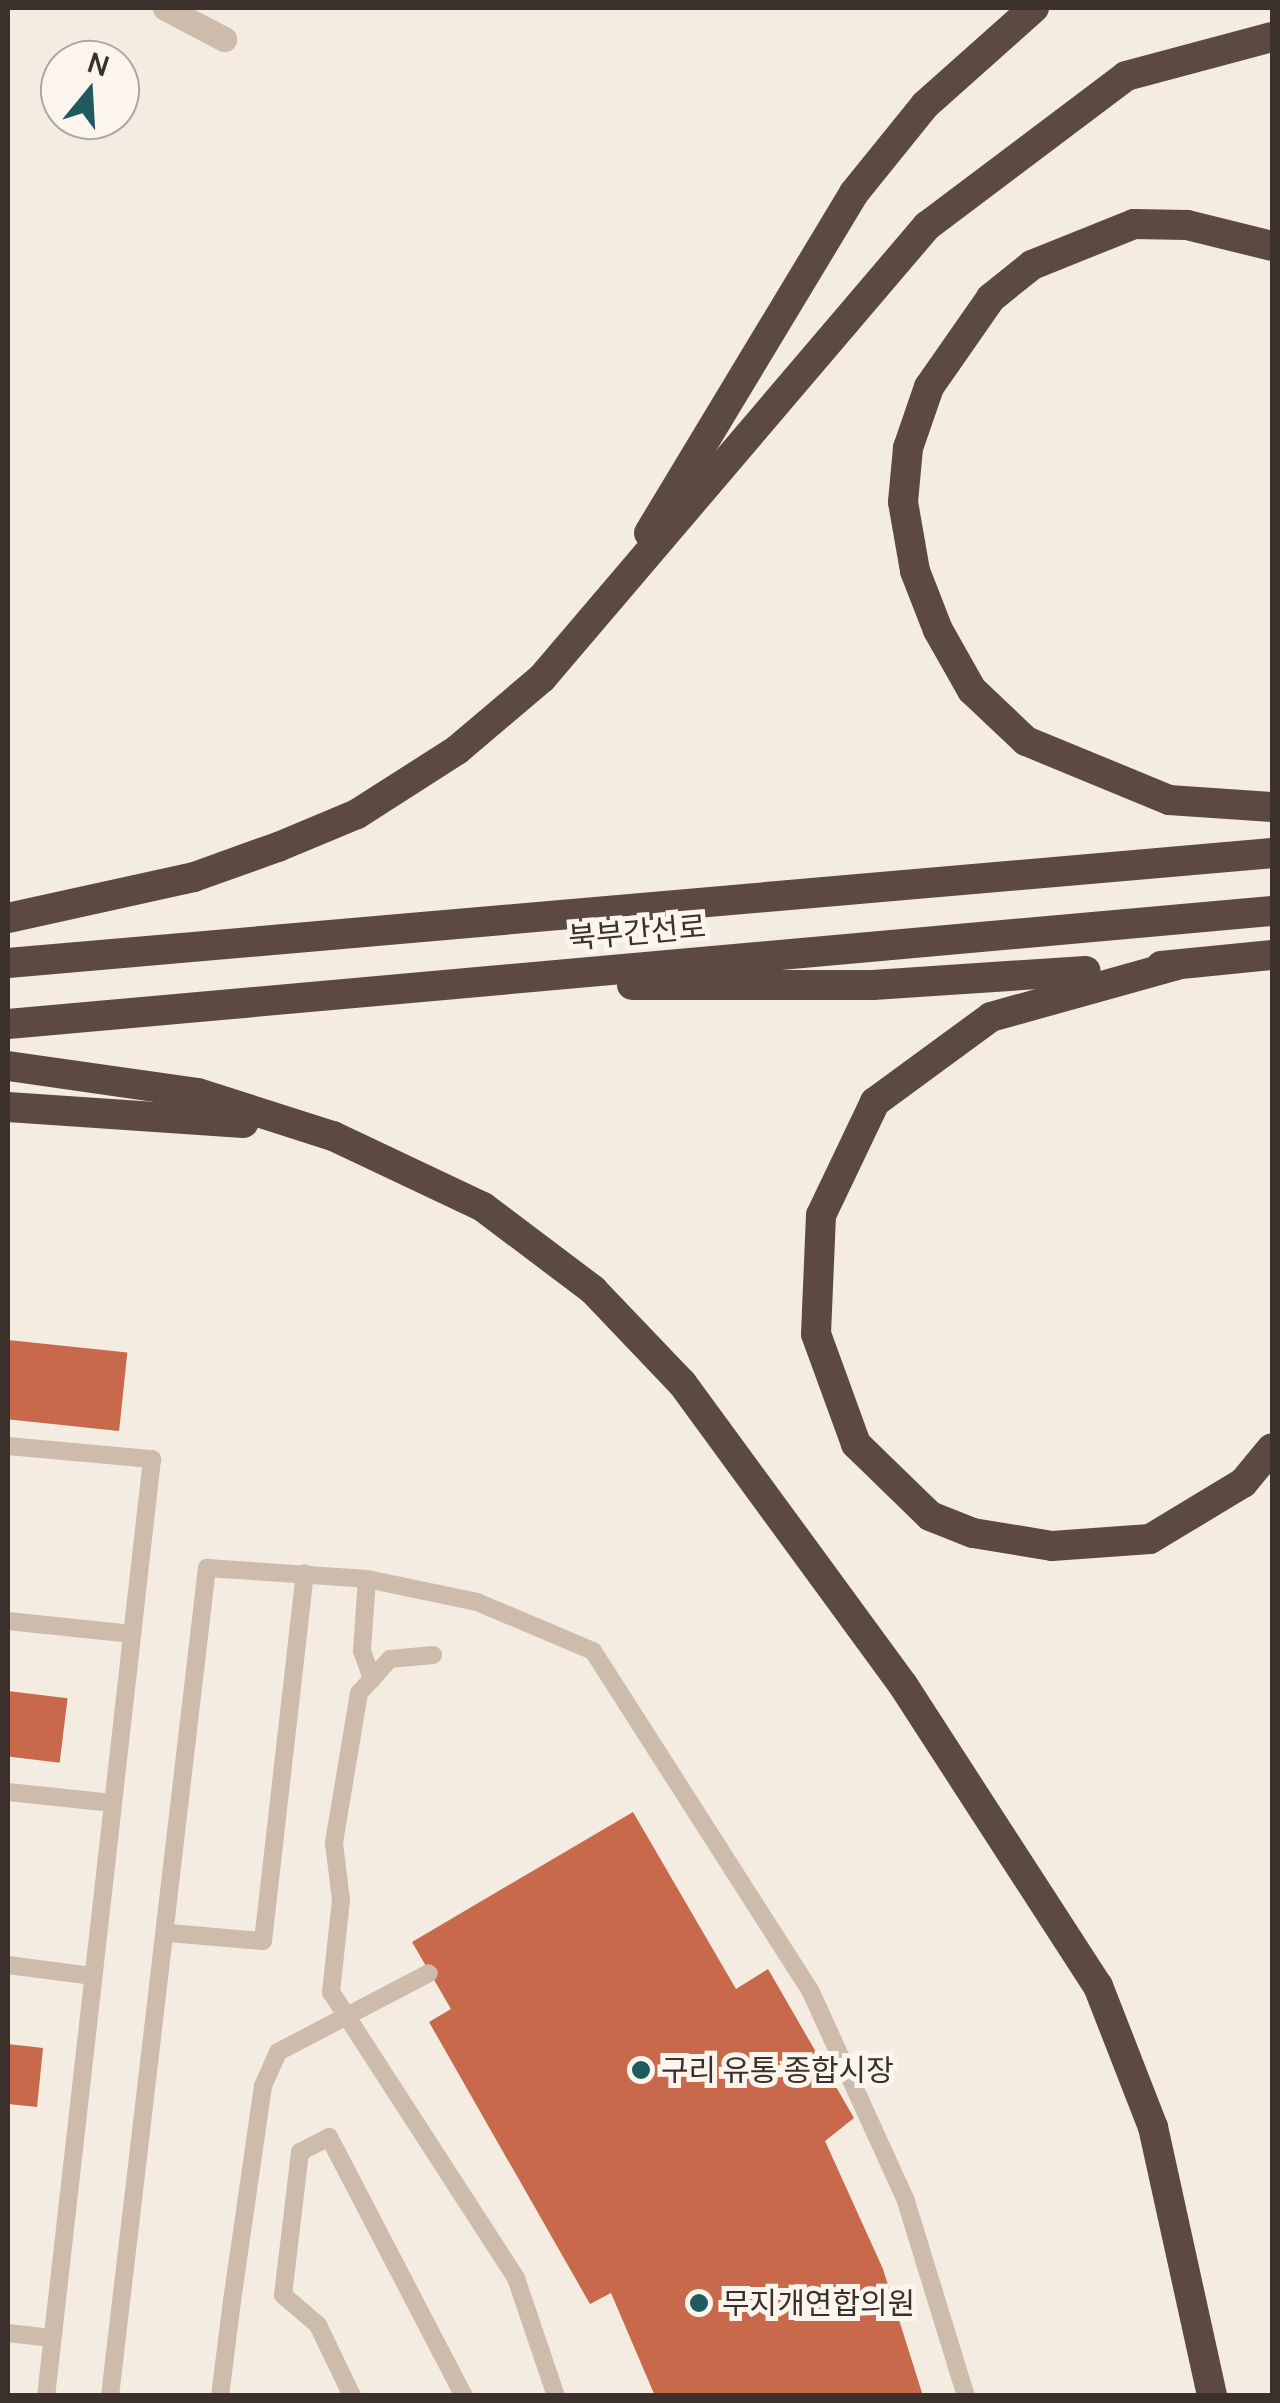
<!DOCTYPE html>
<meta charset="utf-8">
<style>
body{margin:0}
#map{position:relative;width:1280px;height:2403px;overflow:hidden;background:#f4ebe1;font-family:Manrope,"Noto Sans KR",sans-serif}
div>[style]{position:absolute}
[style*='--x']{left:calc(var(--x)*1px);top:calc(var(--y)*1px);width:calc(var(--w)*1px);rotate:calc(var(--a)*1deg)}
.building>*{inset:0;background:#c8694b;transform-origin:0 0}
.lane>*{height:18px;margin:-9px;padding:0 9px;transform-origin:9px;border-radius:9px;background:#cdbbac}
.street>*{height:25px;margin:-12.5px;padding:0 12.5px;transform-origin:12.5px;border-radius:12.5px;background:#cdbbac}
.highway>*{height:30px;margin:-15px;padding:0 15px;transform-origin:15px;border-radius:15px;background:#5c4a42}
.lane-bridge>*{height:18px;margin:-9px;padding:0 9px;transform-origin:9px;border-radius:9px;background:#cdbbac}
.dots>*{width:28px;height:28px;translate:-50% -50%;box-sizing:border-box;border:5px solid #fbf5ee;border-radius:50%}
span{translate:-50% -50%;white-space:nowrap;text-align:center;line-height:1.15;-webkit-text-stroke:10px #fbf5ee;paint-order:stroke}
.street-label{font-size:30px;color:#3b302b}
.poi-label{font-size:30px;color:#3b302b}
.left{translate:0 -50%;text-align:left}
.frame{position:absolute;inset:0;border:10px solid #3b302b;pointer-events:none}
.north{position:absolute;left:40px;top:40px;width:100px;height:100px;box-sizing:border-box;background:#fbf5ee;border:2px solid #aea6a0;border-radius:50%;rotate:18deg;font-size:28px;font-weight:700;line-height:40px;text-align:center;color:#3b302b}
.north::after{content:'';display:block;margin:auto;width:35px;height:45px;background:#1f5a5e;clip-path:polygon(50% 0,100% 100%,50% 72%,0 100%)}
</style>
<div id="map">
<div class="building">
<i style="left:8px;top:1340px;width:120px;height:79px;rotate:6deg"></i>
<i style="left:8px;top:1691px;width:60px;height:65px;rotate:7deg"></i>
<i style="clip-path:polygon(633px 1812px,736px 1989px,768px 1969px,854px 2118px,825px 2141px,883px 2269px,923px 2396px,655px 2396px,611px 2293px,590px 2304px,429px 2022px,451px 2009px,412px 1942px)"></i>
<i style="clip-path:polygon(8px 2044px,43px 2048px,37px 2107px,8px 2104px)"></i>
</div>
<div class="lane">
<i style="--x:8;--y:1446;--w:145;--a:5.2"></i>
<i style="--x:152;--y:1459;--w:943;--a:96.45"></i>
<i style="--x:367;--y:1579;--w:72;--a:94"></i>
<i style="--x:362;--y:1651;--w:30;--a:70"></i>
<i style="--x:8;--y:1621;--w:125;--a:6"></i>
<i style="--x:433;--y:1655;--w:43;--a:174.7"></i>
<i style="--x:390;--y:1659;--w:46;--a:132.4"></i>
<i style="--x:359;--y:1693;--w:152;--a:99.5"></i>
<i style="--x:334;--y:1843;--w:57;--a:83"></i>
<i style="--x:341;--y:1900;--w:93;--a:96.2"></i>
<i style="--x:331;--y:1992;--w:341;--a:57.1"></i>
<i style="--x:516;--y:2278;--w:125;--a:71.3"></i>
<i style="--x:8;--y:1792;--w:105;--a:6"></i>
<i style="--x:169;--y:1933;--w:94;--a:4.9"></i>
<i style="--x:263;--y:1941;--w:370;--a:-83.5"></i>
<i style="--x:8;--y:1965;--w:86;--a:7.4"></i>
<i style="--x:8;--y:2333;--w:44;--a:6.5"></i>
<i style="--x:110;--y:2396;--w:834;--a:-83.32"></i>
<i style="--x:207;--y:1568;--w:160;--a:3.9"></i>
<i style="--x:367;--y:1579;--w:112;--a:11.8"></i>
<i style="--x:477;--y:1602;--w:126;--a:22.9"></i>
<i style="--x:593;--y:1651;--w:403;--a:57.4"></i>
<i style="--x:810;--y:1990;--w:229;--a:65.5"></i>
<i style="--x:905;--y:2198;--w:207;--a:72.9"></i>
<i style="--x:220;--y:2396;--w:96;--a:-82.8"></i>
<i style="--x:352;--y:2396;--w:79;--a:-115.6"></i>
<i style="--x:318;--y:2325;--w:46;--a:-139.4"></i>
<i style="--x:283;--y:2295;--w:144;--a:-83.2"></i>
<i style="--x:300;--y:2152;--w:33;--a:-27"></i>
<i style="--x:329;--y:2137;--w:292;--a:62.5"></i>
</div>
<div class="street">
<i style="--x:165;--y:8;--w:67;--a:27.7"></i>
</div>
<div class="highway">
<i style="--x:1272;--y:246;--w:88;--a:-166.1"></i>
<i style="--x:1187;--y:225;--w:53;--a:-178.9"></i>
<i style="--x:1134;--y:224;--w:110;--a:158.1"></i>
<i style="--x:1032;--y:265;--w:53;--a:141.2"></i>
<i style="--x:991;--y:298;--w:108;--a:124.9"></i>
<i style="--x:929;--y:387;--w:65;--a:109"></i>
<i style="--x:908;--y:448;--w:54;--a:95.3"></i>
<i style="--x:903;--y:502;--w:70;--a:80.1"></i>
<i style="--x:915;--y:571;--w:63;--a:68.7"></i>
<i style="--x:938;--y:630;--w:69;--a:60.5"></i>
<i style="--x:972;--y:690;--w:74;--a:43.4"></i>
<i style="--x:1026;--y:741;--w:155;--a:22.4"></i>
<i style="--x:1169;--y:800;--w:103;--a:3.9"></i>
<i style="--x:649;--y:533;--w:397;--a:-58.9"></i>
<i style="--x:854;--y:193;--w:113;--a:-51.1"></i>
<i style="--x:925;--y:105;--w:146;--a:-41.7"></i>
<i style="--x:8;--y:918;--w:190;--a:-12.4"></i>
<i style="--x:194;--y:877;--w:89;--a:-19.7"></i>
<i style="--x:278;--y:847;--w:86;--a:-22.7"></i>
<i style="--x:357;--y:814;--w:119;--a:-32.6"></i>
<i style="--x:457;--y:750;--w:111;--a:-40.3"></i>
<i style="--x:542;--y:678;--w:594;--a:-49.58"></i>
<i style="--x:927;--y:226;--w:249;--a:-37"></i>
<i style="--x:1126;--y:76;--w:151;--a:-15"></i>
<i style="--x:8;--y:963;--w:1269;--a:-4.97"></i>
<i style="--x:1177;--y:965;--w:193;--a:164.4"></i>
<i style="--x:991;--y:1017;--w:144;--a:143.8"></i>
<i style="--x:875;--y:1102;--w:125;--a:115.5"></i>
<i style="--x:821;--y:1215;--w:119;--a:92.4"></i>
<i style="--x:816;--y:1334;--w:117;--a:70"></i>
<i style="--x:856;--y:1444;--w:103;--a:44.2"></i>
<i style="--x:930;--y:1516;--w:46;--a:21.6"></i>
<i style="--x:973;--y:1533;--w:80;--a:9.3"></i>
<i style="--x:1052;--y:1546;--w:98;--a:-4.1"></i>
<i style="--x:1150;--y:1539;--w:109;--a:-31.1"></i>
<i style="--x:1243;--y:1483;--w:45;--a:-50.4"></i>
<i style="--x:1161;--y:966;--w:112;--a:-5.7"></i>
<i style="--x:632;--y:985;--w:241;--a:0"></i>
<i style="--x:873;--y:985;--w:213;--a:-3.8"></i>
<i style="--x:8;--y:1024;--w:1269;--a:-5.11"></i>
<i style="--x:8;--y:1066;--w:192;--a:8.1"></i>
<i style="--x:198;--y:1093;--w:142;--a:17.7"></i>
<i style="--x:333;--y:1136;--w:166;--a:25.3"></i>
<i style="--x:483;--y:1207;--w:138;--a:37"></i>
<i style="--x:593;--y:1290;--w:129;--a:46.3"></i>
<i style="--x:682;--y:1383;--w:374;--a:53.8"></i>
<i style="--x:903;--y:1685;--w:359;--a:57.1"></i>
<i style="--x:1098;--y:1986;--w:151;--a:68.7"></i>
<i style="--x:1153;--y:2127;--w:275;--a:77.6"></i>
<i style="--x:8;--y:1107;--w:236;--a:3.9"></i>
</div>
<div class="lane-bridge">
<i style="--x:232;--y:2301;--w:217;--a:-81.8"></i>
<i style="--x:263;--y:2086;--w:37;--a:-66"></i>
<i style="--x:278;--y:2052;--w:170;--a:-27.6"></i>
</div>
<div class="dots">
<i style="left:641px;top:2070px;background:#1f5a5e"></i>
<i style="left:699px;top:2303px;background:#1f5a5e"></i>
</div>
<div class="street-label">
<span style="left:637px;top:932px;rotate:-5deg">북부간선로</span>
</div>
<div class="poi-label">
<span class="left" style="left:661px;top:2070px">구리 유통 종합시장</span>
<span class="left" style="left:722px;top:2303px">무지개연합의원</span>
</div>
<div class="frame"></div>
<div class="north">N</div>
</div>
